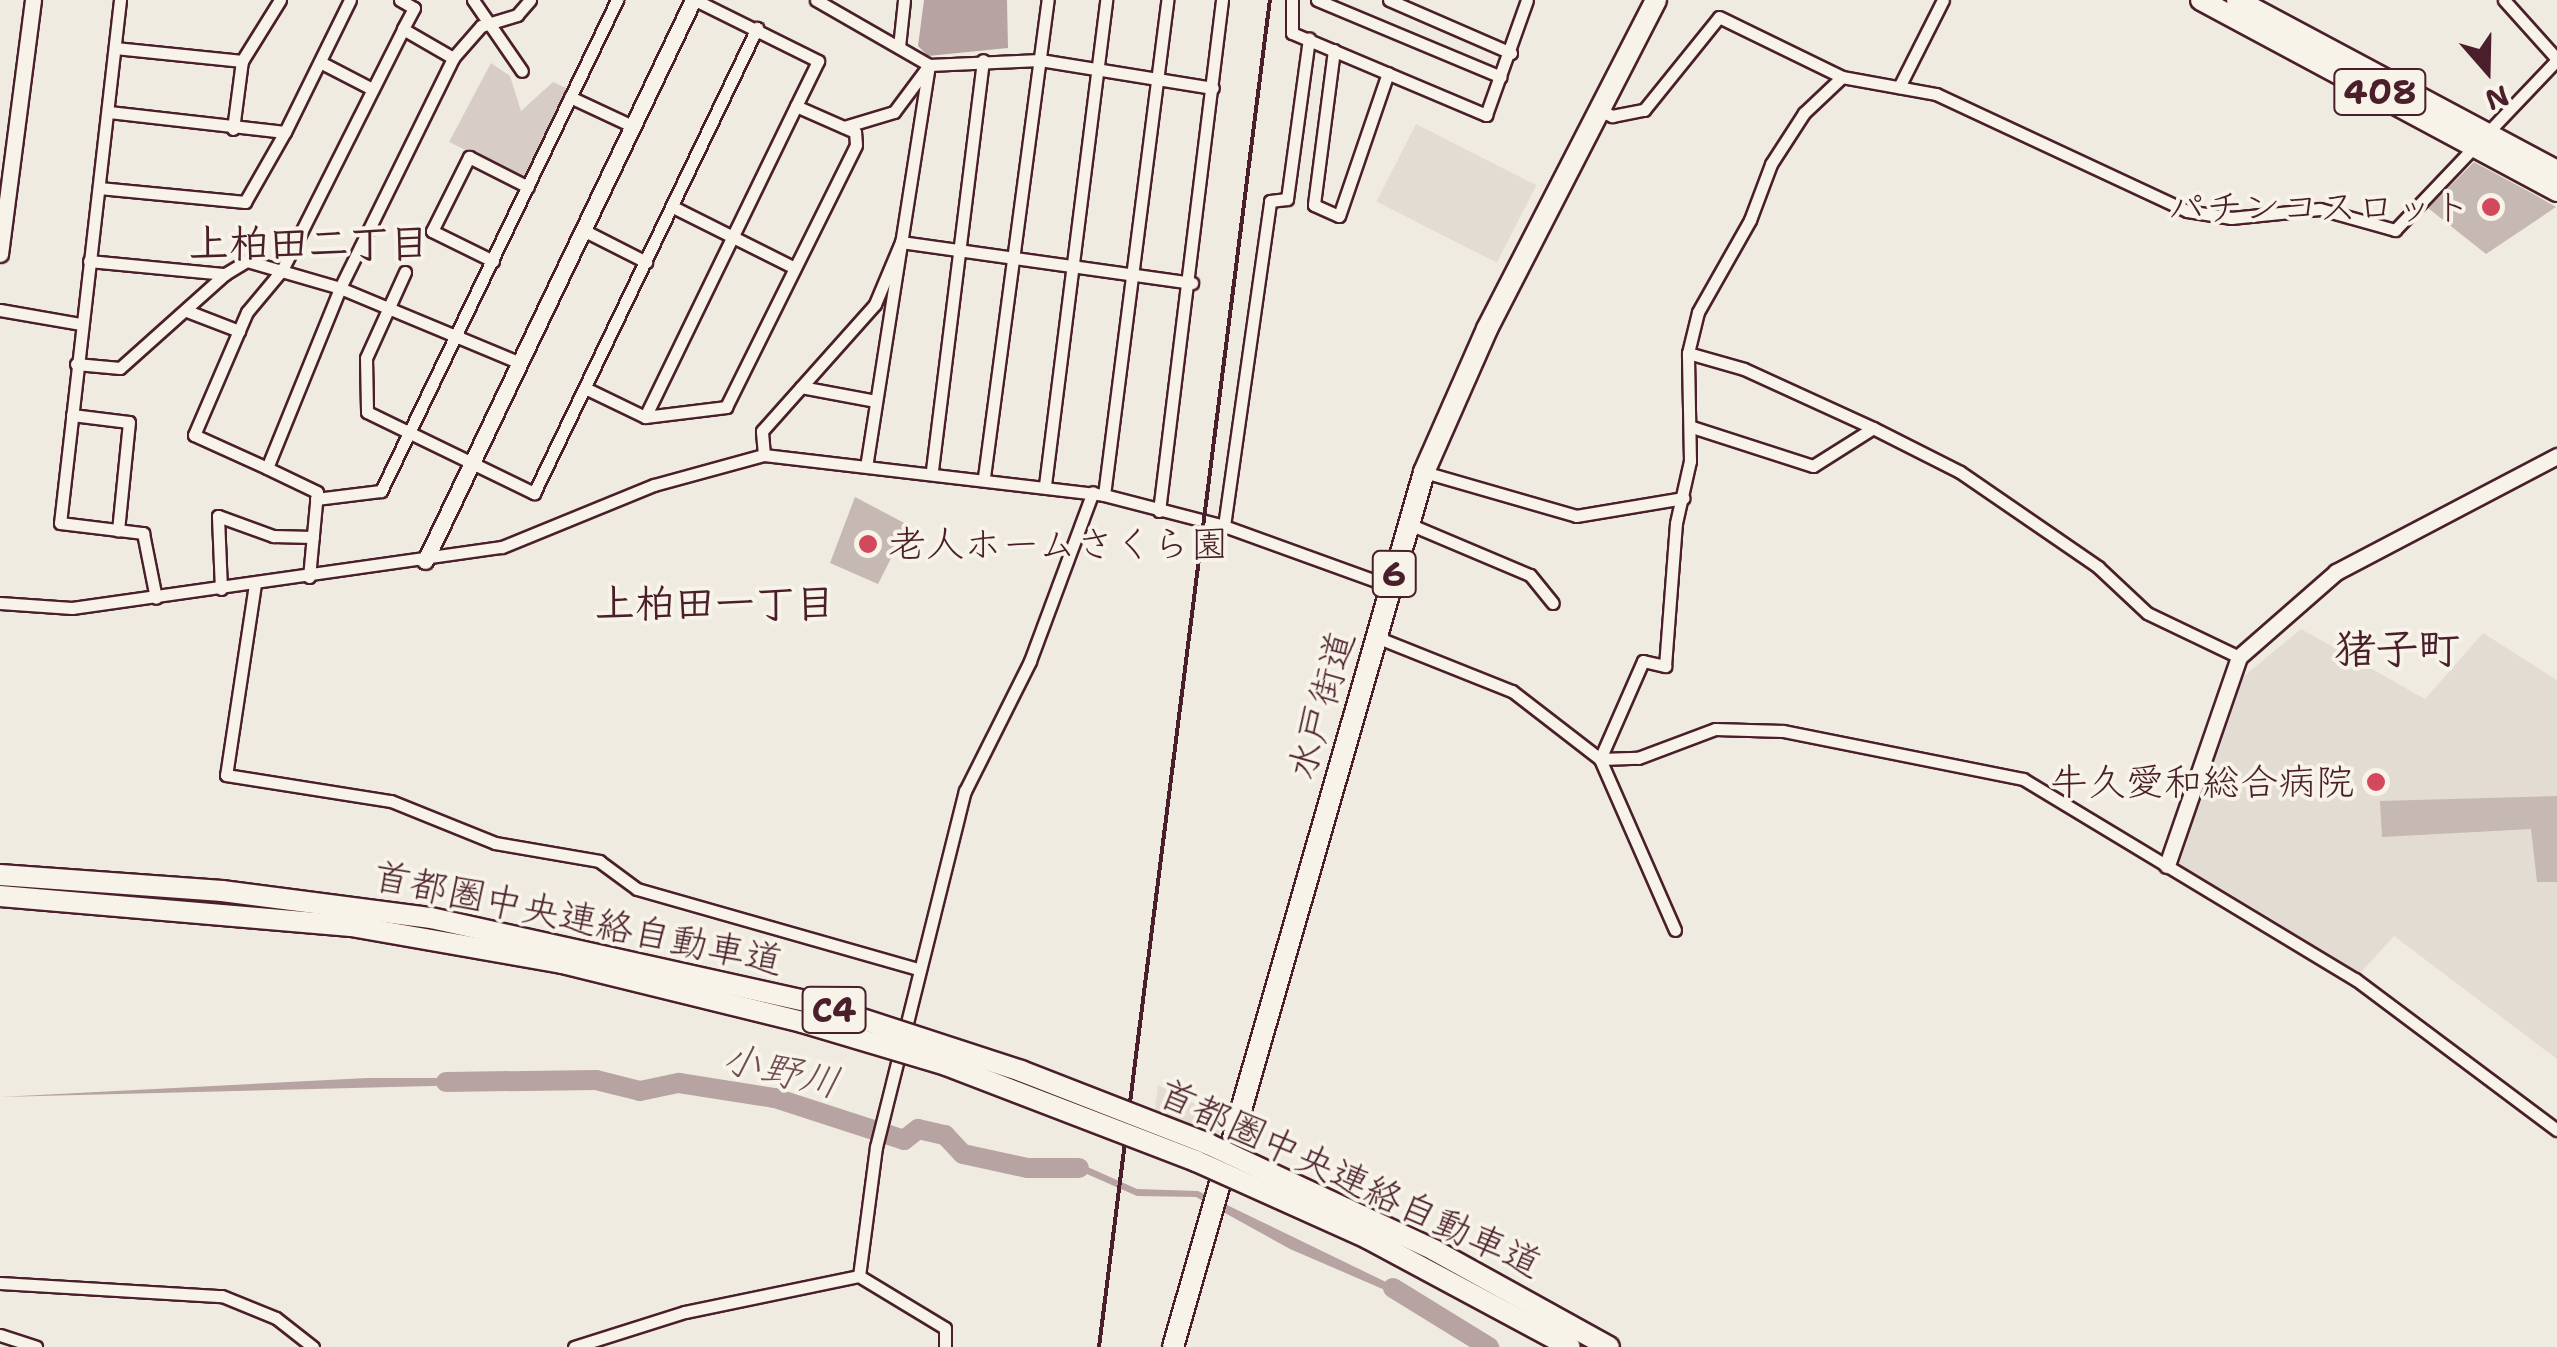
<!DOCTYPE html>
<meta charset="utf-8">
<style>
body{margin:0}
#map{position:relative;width:2557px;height:1347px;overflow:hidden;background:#f0ebe0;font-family:"Shantell Sans","Klee One",sans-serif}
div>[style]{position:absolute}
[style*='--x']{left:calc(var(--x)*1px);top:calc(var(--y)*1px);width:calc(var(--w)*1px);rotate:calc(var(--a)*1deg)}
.built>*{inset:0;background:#e3dcd2;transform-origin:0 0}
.green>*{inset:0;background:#d8cdc6}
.water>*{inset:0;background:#b7a4a2}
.river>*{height:20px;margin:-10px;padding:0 10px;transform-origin:10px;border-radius:10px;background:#b7a4a2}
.building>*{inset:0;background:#c6b8b3}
.roads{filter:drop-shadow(2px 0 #4a1f2b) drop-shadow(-2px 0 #4a1f2b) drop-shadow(0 2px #4a1f2b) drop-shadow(0 -2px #4a1f2b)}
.street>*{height:11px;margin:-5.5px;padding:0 5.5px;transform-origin:5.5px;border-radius:5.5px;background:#f7f3e8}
.secondary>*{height:15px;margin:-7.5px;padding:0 7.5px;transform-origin:7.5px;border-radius:7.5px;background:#f7f3e8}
.highway>*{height:20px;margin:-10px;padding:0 10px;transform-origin:10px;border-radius:10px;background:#f7f3e8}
.rail>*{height:4px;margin:-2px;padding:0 2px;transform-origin:2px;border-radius:2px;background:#4a1f2b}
.bridges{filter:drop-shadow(2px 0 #4a1f2b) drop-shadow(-2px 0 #4a1f2b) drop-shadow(0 2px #4a1f2b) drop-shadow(0 -2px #4a1f2b)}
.highway-bridge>*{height:20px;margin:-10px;padding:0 10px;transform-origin:10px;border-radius:10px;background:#f7f3e8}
.dots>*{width:28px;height:28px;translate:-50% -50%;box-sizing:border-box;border:5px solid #f7f3e8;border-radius:50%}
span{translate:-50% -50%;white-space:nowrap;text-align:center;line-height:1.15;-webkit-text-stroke:8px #f7f3e8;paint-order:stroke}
.shield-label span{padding:2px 8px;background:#f7f3e8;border:2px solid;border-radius:8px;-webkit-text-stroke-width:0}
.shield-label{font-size:35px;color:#4a1f2b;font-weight:700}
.poi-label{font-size:38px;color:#4a1f2b}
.right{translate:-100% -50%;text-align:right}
.left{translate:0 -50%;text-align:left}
.street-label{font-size:38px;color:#4a1f2b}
.neighbourhood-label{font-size:40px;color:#4a1f2b;font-weight:700}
.water-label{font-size:40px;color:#704e55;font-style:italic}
.quarter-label{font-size:42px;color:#4a1f2b;font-weight:700}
.north{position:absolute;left:2437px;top:20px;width:100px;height:100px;-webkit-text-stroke:8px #f7f3e8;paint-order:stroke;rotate:160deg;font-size:28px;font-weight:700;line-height:40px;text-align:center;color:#4a1f2b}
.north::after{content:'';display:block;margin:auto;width:35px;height:45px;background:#4a1f2b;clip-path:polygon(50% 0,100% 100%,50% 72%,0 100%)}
</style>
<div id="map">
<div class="built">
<i style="left:1416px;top:124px;width:135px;height:87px;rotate:27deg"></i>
<i style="clip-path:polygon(2301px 629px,2425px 699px,2483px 633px,2557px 680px,2557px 1059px,2394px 936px,2355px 979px,2167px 865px,2226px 691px)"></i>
<i style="clip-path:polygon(1158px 1085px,1220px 1117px,1219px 1139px,1155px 1109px)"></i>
</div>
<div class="green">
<i style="clip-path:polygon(491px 63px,510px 76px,521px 111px,553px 82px,573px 91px,524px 179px,449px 142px)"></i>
</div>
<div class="water">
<i style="clip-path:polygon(924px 0,1007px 0,1008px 48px,928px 56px,918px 46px)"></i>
<i style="clip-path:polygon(367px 1078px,471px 1078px,471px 1085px,0 1097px)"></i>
<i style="clip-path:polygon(1052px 1164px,1081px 1164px,1137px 1189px,1198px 1191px,1419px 1298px,1415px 1303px,1290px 1249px,1196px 1197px,1137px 1196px,1080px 1171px,1051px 1171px)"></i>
</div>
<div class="river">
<i style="--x:446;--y:1082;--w:150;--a:-0.8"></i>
<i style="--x:596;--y:1080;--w:45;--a:14"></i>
<i style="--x:640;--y:1091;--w:40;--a:-12"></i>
<i style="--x:679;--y:1083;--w:97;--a:8.9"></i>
<i style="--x:775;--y:1098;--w:136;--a:18"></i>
<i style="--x:904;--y:1140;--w:18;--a:-38"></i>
<i style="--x:918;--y:1129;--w:28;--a:13"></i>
<i style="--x:945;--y:1135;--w:26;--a:47"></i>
<i style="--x:963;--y:1154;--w:66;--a:12.3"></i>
<i style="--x:1027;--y:1168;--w:52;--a:0"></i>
<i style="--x:1393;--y:1288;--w:113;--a:31.6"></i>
</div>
<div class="building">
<i style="clip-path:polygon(2474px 162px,2537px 196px,2556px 207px,2486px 254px,2428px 208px)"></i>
<i style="clip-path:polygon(855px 497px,908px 525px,878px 584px,830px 563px)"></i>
<i style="clip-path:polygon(2557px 796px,2557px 882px,2537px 882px,2531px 829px,2382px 837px,2380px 801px)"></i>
</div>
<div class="roads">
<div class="street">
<i style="--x:120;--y:0;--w:526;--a:96.54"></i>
<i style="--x:60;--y:523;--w:84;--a:6.9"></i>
<i style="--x:143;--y:533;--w:66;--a:78.7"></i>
<i style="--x:400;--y:0;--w:16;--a:30"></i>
<i style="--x:414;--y:8;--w:24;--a:118"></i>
<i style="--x:403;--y:29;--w:58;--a:30.1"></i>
<i style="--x:473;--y:0;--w:86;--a:55.4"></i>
<i style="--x:816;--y:0;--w:130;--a:29.9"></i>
<i style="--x:929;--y:65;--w:402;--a:98.9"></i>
<i style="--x:1292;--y:0;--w:33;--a:90"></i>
<i style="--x:1292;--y:33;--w:211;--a:22.9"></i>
<i style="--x:1486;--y:115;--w:122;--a:-70.4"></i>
<i style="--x:1317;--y:0;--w:199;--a:22.7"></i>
<i style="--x:1389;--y:0;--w:133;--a:23.5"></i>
<i style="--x:2504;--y:0;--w:79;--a:48.1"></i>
<i style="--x:899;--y:47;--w:47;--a:-83.9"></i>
<i style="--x:115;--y:48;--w:128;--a:5.8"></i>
<i style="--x:1334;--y:50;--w:156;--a:97.4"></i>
<i style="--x:1314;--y:205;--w:27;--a:24"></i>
<i style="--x:1339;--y:216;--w:151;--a:-71.1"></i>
<i style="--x:320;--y:62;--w:59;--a:27.4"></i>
<i style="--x:1899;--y:87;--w:97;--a:-63.2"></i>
<i style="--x:570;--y:97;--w:68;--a:25.1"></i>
<i style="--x:1598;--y:109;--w:16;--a:27"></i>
<i style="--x:1612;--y:116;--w:33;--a:-11"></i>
<i style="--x:1644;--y:110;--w:119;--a:-51.1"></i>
<i style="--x:1719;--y:17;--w:137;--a:26"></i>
<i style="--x:1842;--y:77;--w:96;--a:10.3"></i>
<i style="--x:1936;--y:94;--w:277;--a:25"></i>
<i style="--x:2187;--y:211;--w:45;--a:9"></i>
<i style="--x:2231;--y:218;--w:89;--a:-5.8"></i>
<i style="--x:2320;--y:209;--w:78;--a:15.6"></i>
<i style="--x:2395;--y:230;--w:235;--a:-46.4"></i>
<i style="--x:109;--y:112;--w:177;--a:6.5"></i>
<i style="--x:285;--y:132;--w:147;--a:-63.8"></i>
<i style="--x:844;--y:127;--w:52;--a:-16.7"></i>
<i style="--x:894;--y:112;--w:59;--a:-53.3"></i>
<i style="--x:929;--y:65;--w:111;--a:-2.6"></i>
<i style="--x:1040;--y:60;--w:175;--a:9.2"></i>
<i style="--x:233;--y:129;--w:69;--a:-82.5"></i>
<i style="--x:242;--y:61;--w:72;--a:-58.1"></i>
<i style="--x:99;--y:188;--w:147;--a:5.5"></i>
<i style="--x:245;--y:202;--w:81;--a:-60.3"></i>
<i style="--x:673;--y:207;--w:136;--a:26.6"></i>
<i style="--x:583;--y:230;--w:71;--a:26.9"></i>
<i style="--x:89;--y:261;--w:137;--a:5.5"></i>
<i style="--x:225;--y:274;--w:26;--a:-31"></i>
<i style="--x:247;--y:261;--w:97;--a:16.2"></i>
<i style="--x:340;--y:288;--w:193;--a:22.6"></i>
<i style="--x:493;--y:261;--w:68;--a:-153.8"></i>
<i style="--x:432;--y:231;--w:83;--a:-63.4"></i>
<i style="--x:469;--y:157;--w:66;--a:27"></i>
<i style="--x:405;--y:272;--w:94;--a:114.4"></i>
<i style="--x:366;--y:358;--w:54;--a:88.9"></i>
<i style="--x:367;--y:412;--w:186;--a:25.9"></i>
<i style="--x:534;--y:493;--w:516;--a:-64.38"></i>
<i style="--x:0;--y:310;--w:81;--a:9.9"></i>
<i style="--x:187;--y:311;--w:56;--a:21"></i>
<i style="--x:1688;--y:353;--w:58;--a:15.9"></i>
<i style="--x:1744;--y:369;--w:142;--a:24.6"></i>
<i style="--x:76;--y:364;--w:44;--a:5.2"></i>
<i style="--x:120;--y:368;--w:141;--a:-41.8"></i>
<i style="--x:801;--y:387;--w:76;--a:10.6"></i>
<i style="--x:585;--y:388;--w:67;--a:25.8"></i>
<i style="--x:645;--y:417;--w:82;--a:-7"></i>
<i style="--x:726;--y:407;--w:292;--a:-63.6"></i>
<i style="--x:856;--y:145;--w:13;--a:-94"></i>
<i style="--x:855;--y:132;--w:64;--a:-156.2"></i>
<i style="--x:796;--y:106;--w:50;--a:-63.9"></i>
<i style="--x:818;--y:61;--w:137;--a:-153.6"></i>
<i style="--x:72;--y:415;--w:57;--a:7"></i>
<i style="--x:129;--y:422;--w:109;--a:95.8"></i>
<i style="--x:645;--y:417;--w:346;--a:-64.1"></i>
<i style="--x:1692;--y:427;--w:127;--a:17.9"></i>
<i style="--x:1813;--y:466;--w:71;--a:-32.3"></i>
<i style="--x:1873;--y:428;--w:97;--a:26.8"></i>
<i style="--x:1960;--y:472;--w:168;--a:34.5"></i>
<i style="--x:2098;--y:567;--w:67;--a:43.2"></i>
<i style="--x:2147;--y:613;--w:102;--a:25.6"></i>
<i style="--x:764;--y:455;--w:24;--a:-95"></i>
<i style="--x:762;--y:431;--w:170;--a:-48.3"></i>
<i style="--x:875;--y:304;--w:67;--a:-67.2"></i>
<i style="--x:901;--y:242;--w:294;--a:8"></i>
<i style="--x:267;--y:468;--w:80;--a:-155.7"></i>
<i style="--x:194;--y:435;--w:134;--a:-66.7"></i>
<i style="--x:247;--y:312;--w:55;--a:-50.2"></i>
<i style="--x:282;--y:270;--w:270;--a:-63.3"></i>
<i style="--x:932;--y:470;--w:413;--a:-82.9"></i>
<i style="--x:1424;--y:472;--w:158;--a:16.1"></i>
<i style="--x:1576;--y:516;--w:109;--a:-9.5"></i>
<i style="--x:984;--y:477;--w:481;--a:-82.4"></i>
<i style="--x:1045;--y:485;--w:489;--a:-82.8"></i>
<i style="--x:1104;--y:495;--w:499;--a:-82.7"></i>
<i style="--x:316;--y:499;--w:65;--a:-7"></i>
<i style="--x:381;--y:491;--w:545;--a:-64.33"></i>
<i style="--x:1159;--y:511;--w:515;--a:-82.97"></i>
<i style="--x:1409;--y:524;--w:131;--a:22.9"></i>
<i style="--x:1530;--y:575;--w:36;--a:51"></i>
<i style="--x:1224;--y:526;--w:328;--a:-81.9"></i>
<i style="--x:1270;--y:201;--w:17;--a:-7"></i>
<i style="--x:1287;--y:199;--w:162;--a:-82.2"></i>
<i style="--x:309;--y:577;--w:85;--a:-84.6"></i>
<i style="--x:317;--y:492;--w:55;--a:-154.4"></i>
<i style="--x:267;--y:468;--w:194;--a:-67.9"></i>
<i style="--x:340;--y:288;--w:256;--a:-63.8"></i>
<i style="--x:453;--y:58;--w:43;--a:-48.8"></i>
<i style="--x:481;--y:26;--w:38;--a:-17"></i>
<i style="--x:517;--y:15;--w:20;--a:-49"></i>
<i style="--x:255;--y:584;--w:193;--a:98.6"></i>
<i style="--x:226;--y:775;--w:167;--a:9"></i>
<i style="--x:391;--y:801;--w:112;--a:22"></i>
<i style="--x:495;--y:843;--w:106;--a:9.8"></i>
<i style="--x:599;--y:861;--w:47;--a:36.4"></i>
<i style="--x:637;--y:889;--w:291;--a:15.9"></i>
<i style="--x:221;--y:589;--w:73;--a:-92.4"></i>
<i style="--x:218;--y:516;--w:59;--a:20"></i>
<i style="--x:273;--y:536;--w:40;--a:1.4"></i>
<i style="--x:0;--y:603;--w:72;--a:4"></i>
<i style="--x:72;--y:608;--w:434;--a:-8.1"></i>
<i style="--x:502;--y:547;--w:164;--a:-22.2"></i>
<i style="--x:654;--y:485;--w:114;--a:-15.3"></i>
<i style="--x:764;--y:455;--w:342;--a:6.7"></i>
<i style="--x:1104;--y:495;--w:124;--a:14.5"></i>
<i style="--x:1224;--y:526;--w:177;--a:19.9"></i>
<i style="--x:1376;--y:637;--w:146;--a:21.7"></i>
<i style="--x:1512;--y:691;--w:111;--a:37.7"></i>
<i style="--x:1600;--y:759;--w:38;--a:-2"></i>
<i style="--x:1638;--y:758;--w:82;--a:-20.6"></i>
<i style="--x:1715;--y:729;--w:68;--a:1.7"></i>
<i style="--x:1783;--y:731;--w:245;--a:11.3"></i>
<i style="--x:2023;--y:779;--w:388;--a:31.1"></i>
<i style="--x:2355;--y:979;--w:252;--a:36.8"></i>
<i style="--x:1675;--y:930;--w:187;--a:-113.7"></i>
<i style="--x:1600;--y:759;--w:107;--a:-66.3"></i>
<i style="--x:1643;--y:661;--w:23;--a:13"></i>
<i style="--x:1665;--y:666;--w:143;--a:-85.6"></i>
<i style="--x:1676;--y:523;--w:64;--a:-77.3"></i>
<i style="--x:1690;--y:461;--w:108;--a:-91.1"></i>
<i style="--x:1688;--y:353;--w:42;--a:-76.3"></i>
<i style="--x:1698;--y:312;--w:106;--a:-60.5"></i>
<i style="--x:1750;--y:220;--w:60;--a:-69.4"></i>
<i style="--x:1771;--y:164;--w:61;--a:-57.1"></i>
<i style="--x:1804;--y:113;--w:52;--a:-43.5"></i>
<i style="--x:859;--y:1276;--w:130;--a:-82.5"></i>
<i style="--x:876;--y:1147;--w:367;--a:-76"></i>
<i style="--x:965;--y:791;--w:145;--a:-63.4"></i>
<i style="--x:1030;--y:661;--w:180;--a:-69.6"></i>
<i style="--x:0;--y:1283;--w:222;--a:3.4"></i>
<i style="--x:222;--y:1296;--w:58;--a:22.2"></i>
<i style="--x:276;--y:1318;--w:47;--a:38.1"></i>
<i style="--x:0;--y:1335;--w:38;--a:18"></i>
<i style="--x:574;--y:1347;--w:116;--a:-17.5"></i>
<i style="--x:685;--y:1312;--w:178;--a:-11.7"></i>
<i style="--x:859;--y:1276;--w:100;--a:31.2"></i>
<i style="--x:945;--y:1328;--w:19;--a:90"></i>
</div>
<div class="secondary">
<i style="--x:0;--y:254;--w:256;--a:-82.6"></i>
<i style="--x:425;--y:561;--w:622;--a:-64.47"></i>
<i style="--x:2167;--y:865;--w:220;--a:-70.9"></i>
<i style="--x:2239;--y:657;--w:129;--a:-41.2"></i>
<i style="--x:2336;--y:572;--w:250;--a:-27.7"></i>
</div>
<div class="highway">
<i style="--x:2201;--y:0;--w:404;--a:28.2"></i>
<i style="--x:2237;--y:0;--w:363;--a:28.1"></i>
<i style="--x:1173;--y:1347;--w:910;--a:-73.99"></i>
<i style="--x:1424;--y:472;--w:156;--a:-66.2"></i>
<i style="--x:1487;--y:329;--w:370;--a:-62.8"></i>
</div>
</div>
<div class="rail">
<i style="--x:1099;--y:1347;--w:1358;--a:-82.77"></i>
</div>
<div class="bridges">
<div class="highway-bridge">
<i style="--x:0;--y:875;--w:223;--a:4.1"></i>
<i style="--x:222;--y:891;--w:211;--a:7.4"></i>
<i style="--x:431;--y:918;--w:388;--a:12.5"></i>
<i style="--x:810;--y:1002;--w:222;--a:18.1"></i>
<i style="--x:1021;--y:1071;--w:201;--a:21.3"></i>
<i style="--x:1208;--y:1144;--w:250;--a:25.1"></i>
<i style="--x:1434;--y:1250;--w:200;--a:29"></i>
<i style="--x:0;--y:896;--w:352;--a:4.9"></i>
<i style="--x:351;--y:926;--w:214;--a:9.9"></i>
<i style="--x:562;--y:963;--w:247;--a:13.8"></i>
<i style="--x:802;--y:1022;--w:150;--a:16.6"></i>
<i style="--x:946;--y:1065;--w:268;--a:21"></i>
<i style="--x:1196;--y:1161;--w:188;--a:24.2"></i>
<i style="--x:1367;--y:1238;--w:230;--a:28.2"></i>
</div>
</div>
<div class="dots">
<i style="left:2491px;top:207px;background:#d1495b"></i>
<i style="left:868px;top:544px;background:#d1495b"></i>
<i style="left:2376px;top:782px;background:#d1495b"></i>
</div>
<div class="shield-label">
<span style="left:2380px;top:92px">408</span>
<span style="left:1394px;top:574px">6</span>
<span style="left:834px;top:1010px">C4</span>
</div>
<div class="poi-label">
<span class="right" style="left:2471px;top:207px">パチンコスロット</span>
<span class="left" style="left:888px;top:544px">老人ホームさくら園</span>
<span class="right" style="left:2354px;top:782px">牛久愛和総合病院</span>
</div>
<div class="street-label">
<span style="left:1321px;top:705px;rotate:-74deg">水戸街道</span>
<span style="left:578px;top:918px;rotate:12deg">首都圏中央連絡自動車道</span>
<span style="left:1350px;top:1178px;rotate:25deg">首都圏中央連絡自動車道</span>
</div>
<div class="neighbourhood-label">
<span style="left:309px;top:243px">上柏田二丁目</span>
<span style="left:715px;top:603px">上柏田一丁目</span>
</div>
<div class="water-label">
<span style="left:781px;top:1070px;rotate:13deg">小野川</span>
</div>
<div class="quarter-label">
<span style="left:2397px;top:648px">猪子町</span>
</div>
<div class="north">N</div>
</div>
